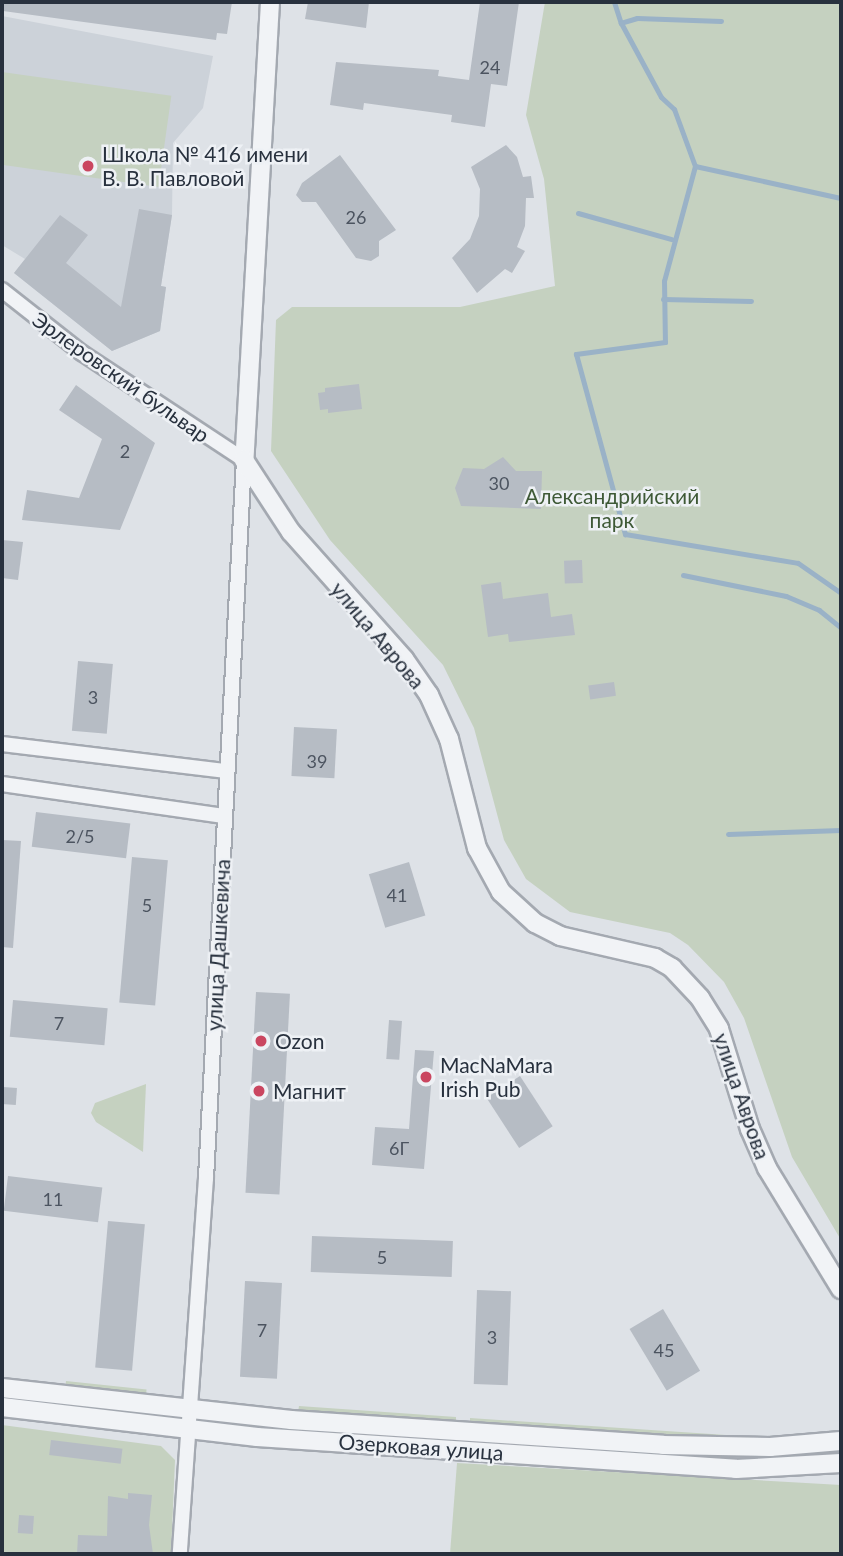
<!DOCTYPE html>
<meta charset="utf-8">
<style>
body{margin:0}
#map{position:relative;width:843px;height:1556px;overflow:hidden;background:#dee2e7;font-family:Lato,sans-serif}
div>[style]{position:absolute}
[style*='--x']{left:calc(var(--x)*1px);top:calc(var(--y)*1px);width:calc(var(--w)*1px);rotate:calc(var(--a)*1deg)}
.built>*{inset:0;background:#ccd2d9}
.green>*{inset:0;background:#c5d1c0;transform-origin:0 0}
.stream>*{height:5px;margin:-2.5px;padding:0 2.5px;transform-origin:2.5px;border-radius:2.5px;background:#9ab2c7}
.building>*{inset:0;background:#b6bcc4;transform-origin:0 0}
.roads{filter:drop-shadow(2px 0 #a4a9b1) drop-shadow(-2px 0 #a4a9b1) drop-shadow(0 2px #a4a9b1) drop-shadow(0 -2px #a4a9b1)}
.minor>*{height:14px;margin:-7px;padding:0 7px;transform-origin:7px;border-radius:7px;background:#f1f3f6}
.tertiary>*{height:18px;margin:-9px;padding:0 9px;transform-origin:9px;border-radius:9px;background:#f1f3f6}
.dots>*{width:19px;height:19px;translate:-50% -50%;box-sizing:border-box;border:4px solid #eef1f5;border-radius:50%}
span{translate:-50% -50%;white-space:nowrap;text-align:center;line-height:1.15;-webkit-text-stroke:5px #eef1f5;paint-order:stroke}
.number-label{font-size:18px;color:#4c5460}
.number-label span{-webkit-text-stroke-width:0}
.poi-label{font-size:21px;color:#28313e}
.left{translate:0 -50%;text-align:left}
.street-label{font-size:21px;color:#28313e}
.park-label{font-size:21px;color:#3e5936}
.frame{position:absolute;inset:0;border:4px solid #28313e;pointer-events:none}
</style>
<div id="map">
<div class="built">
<i style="clip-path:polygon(2px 16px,213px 56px,203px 108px,173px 143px,172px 215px,161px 286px,166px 287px,160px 331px,112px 351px,14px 273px,25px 259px,2px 245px)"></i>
</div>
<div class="green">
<i style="clip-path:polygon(545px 2px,841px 2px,841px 1240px,792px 1157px,744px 1018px,724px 982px,688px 945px,670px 933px,570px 912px,526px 879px,504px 840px,474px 728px,443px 665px,330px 540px,271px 451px,276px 320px,292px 307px,460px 307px,555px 286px,544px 179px,526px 115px)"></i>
<i style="left:2px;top:72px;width:171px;height:92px;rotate:8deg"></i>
<i style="clip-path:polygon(146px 1084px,143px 1152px,96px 1122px,91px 1113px,95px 1103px)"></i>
<i style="left:66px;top:1381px;width:81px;height:6px;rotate:6deg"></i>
<i style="clip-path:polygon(299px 1406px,456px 1417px,456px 1422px,298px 1412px)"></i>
<i style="clip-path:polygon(470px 1418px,772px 1438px,772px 1443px,470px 1424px)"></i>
<i style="clip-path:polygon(2px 1425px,161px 1446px,175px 1460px,171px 1554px,2px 1554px)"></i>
<i style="clip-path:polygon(457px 1463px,841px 1485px,841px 1554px,450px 1554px)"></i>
</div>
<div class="stream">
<i style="--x:614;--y:2;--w:22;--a:72"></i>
<i style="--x:721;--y:21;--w:84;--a:-178"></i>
<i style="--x:637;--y:18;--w:17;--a:163"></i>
<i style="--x:621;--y:23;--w:84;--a:61.6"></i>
<i style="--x:661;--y:97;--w:18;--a:43"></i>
<i style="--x:674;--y:109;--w:61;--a:69.8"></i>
<i style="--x:695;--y:166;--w:119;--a:105.1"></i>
<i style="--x:664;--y:281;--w:61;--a:89.1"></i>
<i style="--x:665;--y:342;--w:90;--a:172.3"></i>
<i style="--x:576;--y:354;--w:187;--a:74.8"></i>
<i style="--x:625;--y:534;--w:175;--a:9.5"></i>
<i style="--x:798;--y:563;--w:52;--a:34.9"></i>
<i style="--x:695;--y:166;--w:149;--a:12.4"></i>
<i style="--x:578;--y:213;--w:97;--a:15.6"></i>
<i style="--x:663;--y:299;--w:88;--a:1.3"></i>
<i style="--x:683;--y:575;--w:105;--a:11.5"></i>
<i style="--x:786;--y:596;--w:36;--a:23"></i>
<i style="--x:819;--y:610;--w:28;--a:39"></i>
<i style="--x:728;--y:834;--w:113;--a:-2"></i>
</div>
<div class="building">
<i style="clip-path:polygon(4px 2px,232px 2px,227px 34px,217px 33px,216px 40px,3px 11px)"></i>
<i style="clip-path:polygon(308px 2px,369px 2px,366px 28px,305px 19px)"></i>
<i style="clip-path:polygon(480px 2px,519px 2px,507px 86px,491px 84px,485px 127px,451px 122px,452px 115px,364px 103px,363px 110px,330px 105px,336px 62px,439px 70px,438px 76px,469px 80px)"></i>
<i style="clip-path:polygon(506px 145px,517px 157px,523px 177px,531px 176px,534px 198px,526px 198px,525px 226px,517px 247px,525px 251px,512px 273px,505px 269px,477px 293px,452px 258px,470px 239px,479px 216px,480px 189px,471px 167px)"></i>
<i style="clip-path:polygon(340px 155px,396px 230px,379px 241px,379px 256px,371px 261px,356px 258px,316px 202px,302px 202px,296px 195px,302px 183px)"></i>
<i style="clip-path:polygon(139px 209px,172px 215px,161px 286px,166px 287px,160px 331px,112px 351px,14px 273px,60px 215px,88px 235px,66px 263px,121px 307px)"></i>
<i style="clip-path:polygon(359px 384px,362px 409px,328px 413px,328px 409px,320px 410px,318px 393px,325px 392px,325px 388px)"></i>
<i style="clip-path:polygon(76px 385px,155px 443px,120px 530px,22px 520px,27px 490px,79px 498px,102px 439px,59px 410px)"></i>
<i style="clip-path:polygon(503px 457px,516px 471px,542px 471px,541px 509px,461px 506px,455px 488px,463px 468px,484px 469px)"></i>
<i style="clip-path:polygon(2px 540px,23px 542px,18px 580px,2px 578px)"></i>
<i style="left:582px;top:560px;width:23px;height:18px;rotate:88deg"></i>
<i style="clip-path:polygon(501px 582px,503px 599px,548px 593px,551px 617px,572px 614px,575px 635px,509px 642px,508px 634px,488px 637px,481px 585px)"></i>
<i style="left:78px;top:661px;width:35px;height:70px;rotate:5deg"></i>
<i style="left:614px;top:682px;width:14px;height:26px;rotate:82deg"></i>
<i style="left:294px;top:727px;width:43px;height:49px;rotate:3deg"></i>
<i style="left:36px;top:812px;width:95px;height:35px;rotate:7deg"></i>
<i style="clip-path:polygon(2px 840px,21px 841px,13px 948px,2px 947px)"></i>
<i style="left:132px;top:857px;width:36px;height:146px;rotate:5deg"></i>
<i style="left:409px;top:862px;width:56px;height:42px;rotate:73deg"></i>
<i style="left:256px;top:992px;width:34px;height:201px;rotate:3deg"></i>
<i style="left:13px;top:1000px;width:95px;height:37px;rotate:5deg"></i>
<i style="left:389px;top:1020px;width:13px;height:39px;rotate:4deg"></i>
<i style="clip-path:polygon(415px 1050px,434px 1051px,424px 1169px,372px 1165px,375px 1127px,409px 1129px)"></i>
<i style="left:520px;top:1076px;width:60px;height:40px;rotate:57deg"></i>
<i style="left:3px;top:1087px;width:14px;height:17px;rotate:4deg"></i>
<i style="left:8px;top:1176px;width:95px;height:35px;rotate:7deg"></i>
<i style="left:108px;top:1221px;width:37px;height:147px;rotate:5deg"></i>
<i style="left:312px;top:1236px;width:141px;height:36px;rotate:2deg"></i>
<i style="left:245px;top:1281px;width:37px;height:96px;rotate:3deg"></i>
<i style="left:477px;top:1290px;width:34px;height:94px;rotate:2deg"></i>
<i style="left:663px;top:1309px;width:72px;height:39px;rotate:59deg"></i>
<i style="left:51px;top:1440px;width:72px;height:15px;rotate:7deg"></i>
<i style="clip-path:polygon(128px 1493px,152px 1495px,149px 1525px,153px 1554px,77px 1554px,78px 1535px,107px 1536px,108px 1496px,128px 1499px)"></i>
<i style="left:19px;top:1515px;width:15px;height:18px;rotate:4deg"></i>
</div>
<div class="roads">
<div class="minor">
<i style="--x:2;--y:290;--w:102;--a:38.2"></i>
<i style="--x:82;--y:353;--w:194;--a:33.4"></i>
<i style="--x:244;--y:460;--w:719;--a:93.03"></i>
<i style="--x:206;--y:1178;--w:377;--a:94"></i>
<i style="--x:2;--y:744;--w:226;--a:6.9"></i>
<i style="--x:2;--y:784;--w:224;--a:8.2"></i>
</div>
<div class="tertiary">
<i style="--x:270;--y:2;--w:459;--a:93.2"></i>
<i style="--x:244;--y:460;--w:86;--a:56.9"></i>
<i style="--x:291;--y:532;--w:170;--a:48.3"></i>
<i style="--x:404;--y:659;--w:44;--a:55.2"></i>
<i style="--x:429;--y:695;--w:48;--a:65.6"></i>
<i style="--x:449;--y:739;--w:113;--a:75.6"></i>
<i style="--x:477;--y:848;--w:50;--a:61.4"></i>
<i style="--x:501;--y:892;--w:46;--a:42.4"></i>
<i style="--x:535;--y:923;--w:28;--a:27"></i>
<i style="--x:560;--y:936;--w:98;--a:13"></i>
<i style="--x:655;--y:958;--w:20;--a:30"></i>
<i style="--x:672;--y:968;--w:41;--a:47"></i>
<i style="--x:700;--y:998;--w:36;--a:58"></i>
<i style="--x:719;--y:1029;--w:105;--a:72.8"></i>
<i style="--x:750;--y:1129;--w:43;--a:66.4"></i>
<i style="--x:767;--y:1168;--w:142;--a:58.6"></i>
<i style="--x:2;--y:1388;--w:291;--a:6.3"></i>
<i style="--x:291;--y:1420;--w:373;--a:3.8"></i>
<i style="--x:663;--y:1445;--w:107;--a:1.1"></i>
<i style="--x:770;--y:1447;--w:71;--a:-4.8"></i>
<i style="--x:2;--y:1407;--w:257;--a:6.7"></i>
<i style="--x:257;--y:1437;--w:480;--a:3.8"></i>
<i style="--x:736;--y:1469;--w:105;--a:-3.3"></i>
</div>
</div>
<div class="dots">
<i style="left:88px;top:166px;background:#ca4660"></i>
<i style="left:261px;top:1041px;background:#ca4660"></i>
<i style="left:426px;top:1077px;background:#ca4660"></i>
<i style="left:259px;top:1091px;background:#ca4660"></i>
</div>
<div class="number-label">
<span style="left:490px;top:67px">24</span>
<span style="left:356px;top:217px">26</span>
<span style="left:125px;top:451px">2</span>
<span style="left:499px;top:483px">30</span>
<span style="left:93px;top:697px">3</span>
<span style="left:317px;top:761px">39</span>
<span style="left:80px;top:836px">2/5</span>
<span style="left:397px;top:895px">41</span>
<span style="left:147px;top:905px">5</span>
<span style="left:59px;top:1023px">7</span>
<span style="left:399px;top:1148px">6Г</span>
<span style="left:53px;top:1199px">11</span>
<span style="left:382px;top:1257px">5</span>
<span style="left:262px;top:1330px">7</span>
<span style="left:492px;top:1337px">3</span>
<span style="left:664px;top:1350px">45</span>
</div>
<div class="poi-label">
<span class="left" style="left:102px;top:166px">Школа № 416 имени<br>В. В. Павловой</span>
<span class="left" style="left:275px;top:1041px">Ozon</span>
<span class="left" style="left:440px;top:1077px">MacNaMara<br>Irish Pub</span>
<span class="left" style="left:273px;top:1091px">Магнит</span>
</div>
<div class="street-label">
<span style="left:121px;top:377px;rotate:35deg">Эрлеровский бульвар</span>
<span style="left:378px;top:635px;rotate:50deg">улица Аврова</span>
<span style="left:218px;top:945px;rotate:-87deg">улица Дашкевича</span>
<span style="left:742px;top:1096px;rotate:71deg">улица Аврова</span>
<span style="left:421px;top:1447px;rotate:4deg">Озерковая улица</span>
</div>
<div class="park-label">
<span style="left:612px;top:508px">Александрийский<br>парк</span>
</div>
<div class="frame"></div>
</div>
